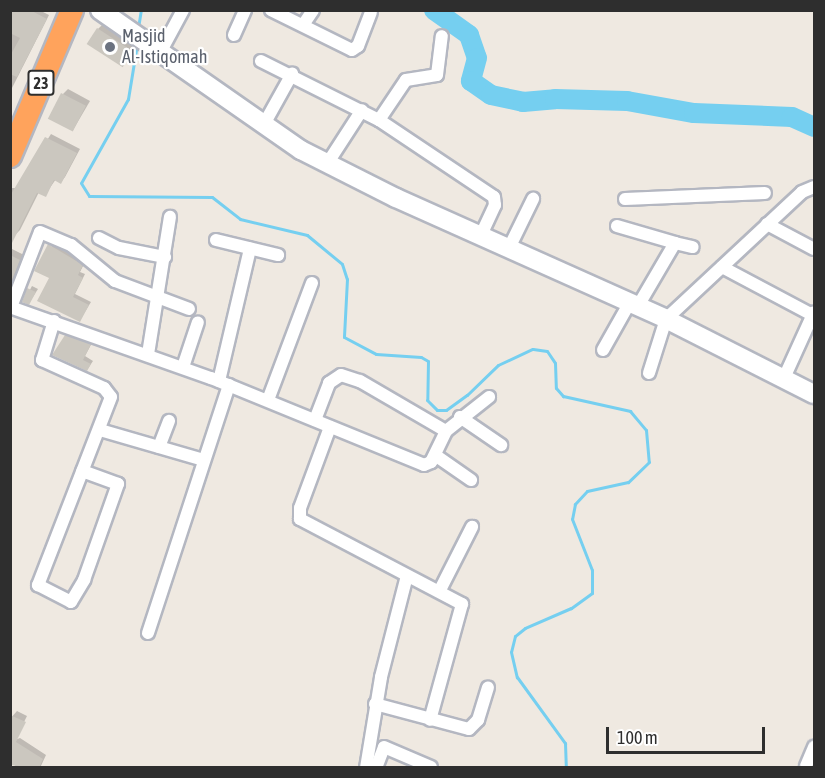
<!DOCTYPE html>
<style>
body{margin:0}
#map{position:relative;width:825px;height:778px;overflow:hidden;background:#efe9e1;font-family:"Asap Condensed",sans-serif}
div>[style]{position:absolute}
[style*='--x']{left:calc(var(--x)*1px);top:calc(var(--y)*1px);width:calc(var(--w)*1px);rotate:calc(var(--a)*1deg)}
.shadow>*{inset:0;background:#0003}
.stream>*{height:3px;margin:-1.5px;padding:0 1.5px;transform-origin:1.5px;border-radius:1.5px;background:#75cff0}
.river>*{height:20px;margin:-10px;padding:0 10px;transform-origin:10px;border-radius:10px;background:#75cff0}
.building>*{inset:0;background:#cbc7bf;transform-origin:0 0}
.roads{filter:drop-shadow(2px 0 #b4b7c1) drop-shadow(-2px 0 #b4b7c1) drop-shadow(0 2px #b4b7c1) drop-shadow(0 -2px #b4b7c1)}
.street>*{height:12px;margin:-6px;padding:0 6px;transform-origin:6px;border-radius:6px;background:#fff}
.secondary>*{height:18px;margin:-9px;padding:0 9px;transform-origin:9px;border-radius:9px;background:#fff}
.highway>*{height:22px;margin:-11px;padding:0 11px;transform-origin:11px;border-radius:11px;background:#ffa35c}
.dots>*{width:16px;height:16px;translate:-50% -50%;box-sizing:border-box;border:3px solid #fff;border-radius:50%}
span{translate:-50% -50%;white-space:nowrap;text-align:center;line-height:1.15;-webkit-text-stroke:4.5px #fff;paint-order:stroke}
.shield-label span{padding:2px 4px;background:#fff;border:2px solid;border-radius:4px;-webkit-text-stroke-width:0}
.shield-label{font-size:16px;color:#2e2e2e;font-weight:700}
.worship-label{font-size:18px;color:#5b616d}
.left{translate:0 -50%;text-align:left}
.frame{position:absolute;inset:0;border:12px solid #2e2e2e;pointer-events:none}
.scale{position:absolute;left:606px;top:727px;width:159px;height:27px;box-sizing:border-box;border:3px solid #2e2e2e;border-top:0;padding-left:8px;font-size:18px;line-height:21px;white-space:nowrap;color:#2e2e2e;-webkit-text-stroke:4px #fff;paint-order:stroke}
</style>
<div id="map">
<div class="shadow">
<i style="clip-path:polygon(10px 10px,39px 10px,49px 15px,11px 90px)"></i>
<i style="clip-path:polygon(105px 22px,139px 44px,123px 65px,98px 29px)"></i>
<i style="clip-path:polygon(68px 89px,90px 101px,73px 130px,63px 94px)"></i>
<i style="clip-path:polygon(51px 134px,80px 149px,65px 177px,61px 182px,56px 179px,45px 195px,39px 192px,20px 230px,10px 240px,10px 188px,16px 188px)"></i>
<i style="clip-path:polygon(52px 242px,85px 262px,80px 272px,85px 274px,75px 294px,91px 302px,80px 320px,51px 278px)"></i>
<i style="clip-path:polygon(10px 248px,24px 255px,10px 290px)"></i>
<i style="clip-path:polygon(32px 286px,38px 289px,29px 303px,24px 301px)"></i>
<i style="clip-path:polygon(70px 333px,93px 341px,85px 356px,93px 361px,87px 370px,66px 336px)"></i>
<i style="clip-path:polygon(17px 711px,27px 716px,15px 740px,20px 738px,46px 755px,40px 768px,20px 768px,10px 763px,10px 719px)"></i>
</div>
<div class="stream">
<i style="--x:138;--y:28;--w:18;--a:-81"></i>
<i style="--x:137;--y:44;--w:56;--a:99.3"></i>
<i style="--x:128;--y:99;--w:96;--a:119.2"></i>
<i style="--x:81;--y:183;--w:15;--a:58"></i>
<i style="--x:89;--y:196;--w:123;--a:0.5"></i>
<i style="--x:212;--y:197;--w:36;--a:38"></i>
<i style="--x:240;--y:219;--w:69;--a:13.4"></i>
<i style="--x:307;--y:235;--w:45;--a:39.6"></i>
<i style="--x:342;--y:264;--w:16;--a:72"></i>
<i style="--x:347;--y:279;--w:58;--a:93"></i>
<i style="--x:344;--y:337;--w:36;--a:28"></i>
<i style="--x:376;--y:354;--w:45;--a:3.8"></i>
<i style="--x:421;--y:357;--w:8;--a:30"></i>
<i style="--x:428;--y:361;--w:39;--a:91"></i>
<i style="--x:427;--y:400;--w:14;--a:45"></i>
<i style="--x:437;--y:410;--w:9;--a:0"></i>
<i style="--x:446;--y:410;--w:26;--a:-36"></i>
<i style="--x:467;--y:395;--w:43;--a:-44.1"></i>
<i style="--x:498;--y:365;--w:38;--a:-25"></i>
<i style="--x:533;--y:349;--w:14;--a:8"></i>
<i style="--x:547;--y:351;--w:14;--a:56"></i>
<i style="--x:555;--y:363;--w:25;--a:88"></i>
<i style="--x:556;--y:388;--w:11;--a:49"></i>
<i style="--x:563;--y:396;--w:69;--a:12.6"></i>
<i style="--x:630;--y:411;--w:25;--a:50"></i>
<i style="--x:646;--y:430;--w:32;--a:85"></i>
<i style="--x:649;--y:462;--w:29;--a:136"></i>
<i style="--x:628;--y:482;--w:42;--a:167.6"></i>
<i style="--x:587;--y:491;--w:18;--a:133"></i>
<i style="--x:575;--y:504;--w:15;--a:101"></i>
<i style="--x:572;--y:519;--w:55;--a:68.6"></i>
<i style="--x:592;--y:570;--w:23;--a:90"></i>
<i style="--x:592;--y:593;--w:26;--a:144"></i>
<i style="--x:571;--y:608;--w:50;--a:156.5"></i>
<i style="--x:525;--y:628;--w:13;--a:141"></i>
<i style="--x:515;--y:636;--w:16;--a:104"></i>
<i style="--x:511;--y:652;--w:26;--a:77"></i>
<i style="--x:517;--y:677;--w:82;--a:54"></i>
<i style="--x:565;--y:743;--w:25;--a:88"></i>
</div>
<div class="river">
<i style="--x:434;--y:10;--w:43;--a:35.5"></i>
<i style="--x:469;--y:35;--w:24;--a:71"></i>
<i style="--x:477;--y:58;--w:24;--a:105"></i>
<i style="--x:471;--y:81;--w:24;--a:35"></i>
<i style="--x:491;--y:95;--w:33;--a:12"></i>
<i style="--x:523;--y:102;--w:32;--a:-5"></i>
<i style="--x:555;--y:99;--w:72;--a:1.6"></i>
<i style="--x:627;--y:101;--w:68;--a:10.2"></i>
<i style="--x:694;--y:113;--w:98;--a:2.3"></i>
<i style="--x:792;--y:117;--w:24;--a:24"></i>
</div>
<div class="building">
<i style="clip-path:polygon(10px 10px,30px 10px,47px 19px,17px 77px,10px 74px,10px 56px,20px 38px,10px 33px)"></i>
<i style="left:97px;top:28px;width:43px;height:19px;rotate:33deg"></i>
<i style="left:61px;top:93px;width:28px;height:29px;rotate:27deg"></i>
<i style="clip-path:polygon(45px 137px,77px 153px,61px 184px,54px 180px,46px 197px,37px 193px,10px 247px,10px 196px)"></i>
<i style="clip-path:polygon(48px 244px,83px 265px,78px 275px,83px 278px,73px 297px,89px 305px,80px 322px,37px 301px,49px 278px,34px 271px)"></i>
<i style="clip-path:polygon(10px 255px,20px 260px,10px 285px)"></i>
<i style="clip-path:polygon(27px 288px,36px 292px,29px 305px,22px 302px)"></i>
<i style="clip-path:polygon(65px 335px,91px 344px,83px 360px,91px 364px,87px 371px,52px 355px)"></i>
<i style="clip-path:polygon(10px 715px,26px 722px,16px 742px,43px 759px,39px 768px,10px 765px)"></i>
</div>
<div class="roads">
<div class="street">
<i style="--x:271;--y:10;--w:90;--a:26.3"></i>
<i style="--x:352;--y:50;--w:7;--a:-34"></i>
<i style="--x:358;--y:46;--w:36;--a:-69"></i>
<i style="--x:303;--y:25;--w:18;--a:-56"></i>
<i style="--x:234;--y:35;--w:27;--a:-66"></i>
<i style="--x:161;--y:51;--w:47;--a:-61.8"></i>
<i style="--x:261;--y:61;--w:132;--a:26.6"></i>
<i style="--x:379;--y:120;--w:138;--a:33.8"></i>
<i style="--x:494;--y:197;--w:8;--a:83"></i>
<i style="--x:495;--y:205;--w:33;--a:115"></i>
<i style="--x:379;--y:120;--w:48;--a:-56"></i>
<i style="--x:406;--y:80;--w:31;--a:-9"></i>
<i style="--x:437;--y:75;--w:39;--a:-83"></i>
<i style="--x:263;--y:126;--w:60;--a:-60.9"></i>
<i style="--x:327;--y:164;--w:64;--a:-57.1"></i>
<i style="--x:625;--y:199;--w:140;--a:-2.5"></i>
<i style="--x:767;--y:224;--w:53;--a:28"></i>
<i style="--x:617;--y:226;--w:60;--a:16.3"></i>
<i style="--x:99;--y:238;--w:22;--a:27"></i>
<i style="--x:119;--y:248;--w:47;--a:11.1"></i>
<i style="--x:216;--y:240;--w:64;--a:13.6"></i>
<i style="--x:509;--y:248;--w:55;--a:-63.9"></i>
<i style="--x:722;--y:267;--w:104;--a:28"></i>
<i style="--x:638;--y:306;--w:73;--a:-59.6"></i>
<i style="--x:675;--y:243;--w:18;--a:13"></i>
<i style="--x:10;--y:307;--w:213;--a:19.5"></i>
<i style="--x:211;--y:378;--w:230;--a:22.2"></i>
<i style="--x:424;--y:465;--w:8;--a:-23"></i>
<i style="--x:431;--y:462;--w:34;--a:-64"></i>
<i style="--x:446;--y:431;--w:55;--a:-38.3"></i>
<i style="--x:11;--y:307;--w:80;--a:-68.9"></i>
<i style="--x:40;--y:232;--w:34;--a:23"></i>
<i style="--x:71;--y:245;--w:57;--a:39.3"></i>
<i style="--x:115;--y:281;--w:79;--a:20.7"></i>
<i style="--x:54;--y:321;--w:41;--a:107.1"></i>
<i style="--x:42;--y:360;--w:68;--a:24.3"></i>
<i style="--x:104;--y:388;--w:11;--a:52"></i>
<i style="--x:111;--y:397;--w:202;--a:111.2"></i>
<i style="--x:38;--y:585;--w:37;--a:27"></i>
<i style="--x:71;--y:602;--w:26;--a:-59"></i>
<i style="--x:84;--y:580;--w:102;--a:-70.5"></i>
<i style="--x:118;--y:484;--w:38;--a:-160"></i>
<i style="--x:603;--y:350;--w:55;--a:-60.6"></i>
<i style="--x:148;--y:354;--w:139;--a:-80.9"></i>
<i style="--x:183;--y:367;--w:47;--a:-71.6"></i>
<i style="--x:649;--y:373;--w:57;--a:-72.5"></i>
<i style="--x:666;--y:319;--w:186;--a:-43"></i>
<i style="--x:802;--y:192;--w:13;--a:-23"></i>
<i style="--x:784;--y:378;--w:72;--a:-65.6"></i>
<i style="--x:219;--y:381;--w:136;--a:-76.8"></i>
<i style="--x:268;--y:400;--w:125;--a:-69.4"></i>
<i style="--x:460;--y:417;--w:50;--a:34.3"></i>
<i style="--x:315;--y:420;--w:40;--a:-69"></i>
<i style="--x:329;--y:383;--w:14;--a:-34"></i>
<i style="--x:341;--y:375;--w:20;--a:18"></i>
<i style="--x:360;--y:381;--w:99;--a:30.2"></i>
<i style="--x:330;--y:427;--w:86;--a:110.3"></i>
<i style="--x:300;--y:508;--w:11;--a:90"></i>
<i style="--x:300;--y:519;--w:183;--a:27.7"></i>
<i style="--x:462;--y:604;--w:120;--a:105.4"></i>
<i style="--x:100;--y:430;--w:107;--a:16.2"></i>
<i style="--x:159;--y:447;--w:28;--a:-69"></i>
<i style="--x:435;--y:455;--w:44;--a:34.8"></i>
<i style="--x:440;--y:590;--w:71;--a:-63.1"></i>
<i style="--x:148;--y:633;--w:261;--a:-71.9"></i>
<i style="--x:375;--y:704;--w:97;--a:14.9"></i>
<i style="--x:469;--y:729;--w:13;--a:-45"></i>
<i style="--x:478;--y:720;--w:34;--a:-73"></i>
<i style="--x:806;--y:766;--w:21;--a:-67"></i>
<i style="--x:366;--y:768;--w:92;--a:-80.6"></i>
<i style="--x:381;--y:677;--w:104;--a:-75.6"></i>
<i style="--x:376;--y:768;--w:22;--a:-69"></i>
<i style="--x:384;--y:747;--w:51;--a:23.1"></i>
</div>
<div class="secondary">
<i style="--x:100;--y:10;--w:245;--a:34.9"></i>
<i style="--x:301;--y:150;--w:106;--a:26.8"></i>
<i style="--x:396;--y:198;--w:296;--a:24.1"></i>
<i style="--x:666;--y:319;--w:166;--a:26.9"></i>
</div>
<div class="highway">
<i style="--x:10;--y:156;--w:159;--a:-67"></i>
</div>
</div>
<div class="dots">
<i style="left:110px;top:47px;background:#6b7280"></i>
</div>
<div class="shield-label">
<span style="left:41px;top:83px">23</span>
</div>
<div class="worship-label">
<span class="left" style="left:122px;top:47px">Masjid<br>Al-Istiqomah</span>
</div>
<div class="frame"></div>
<div class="scale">100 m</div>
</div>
